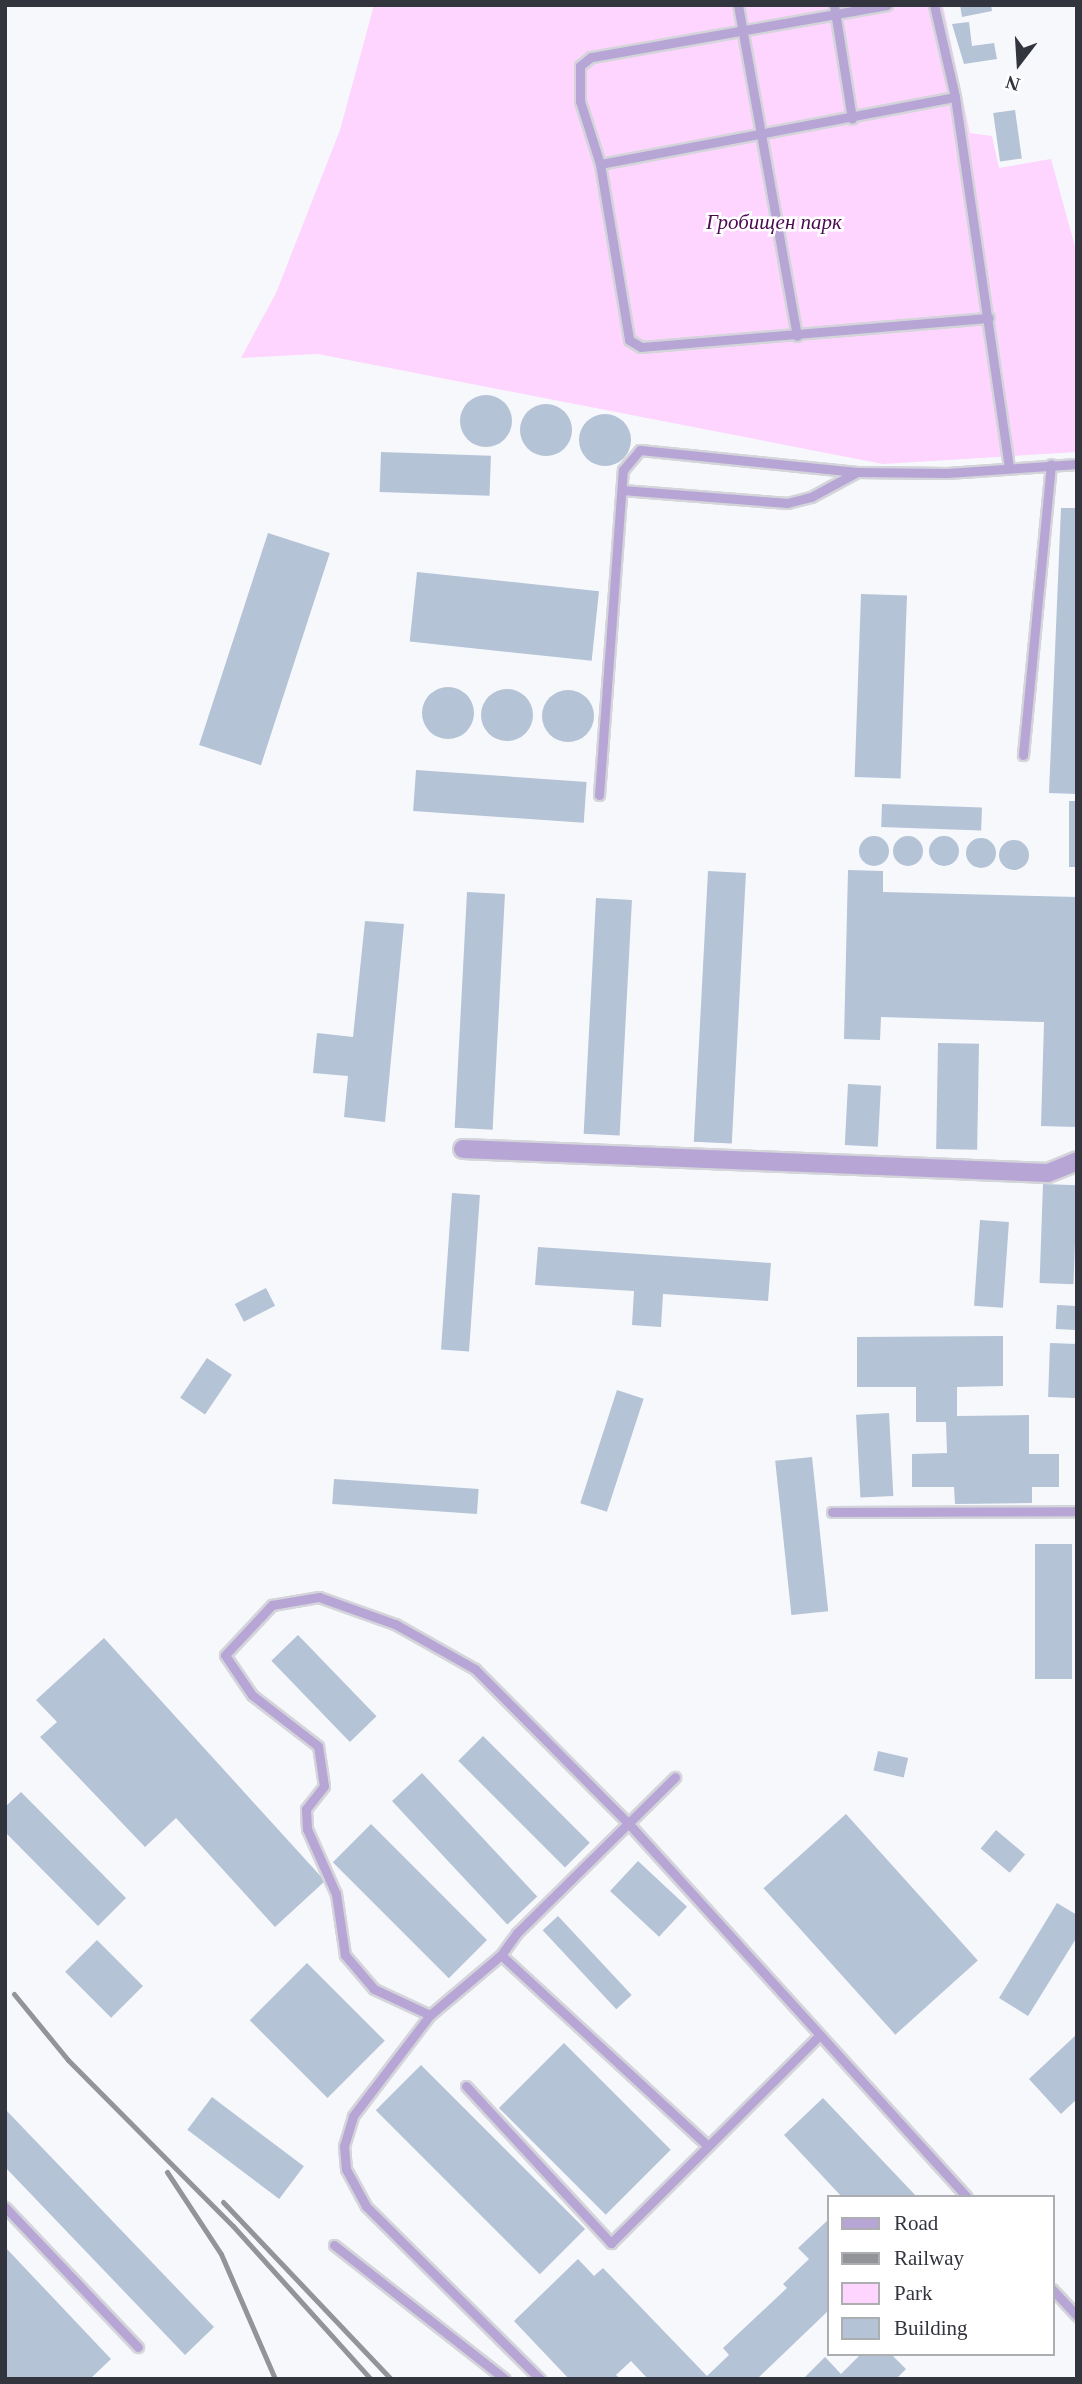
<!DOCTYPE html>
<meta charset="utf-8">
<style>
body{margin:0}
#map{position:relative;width:1082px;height:2384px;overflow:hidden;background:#f7f8fc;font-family:Georgia,serif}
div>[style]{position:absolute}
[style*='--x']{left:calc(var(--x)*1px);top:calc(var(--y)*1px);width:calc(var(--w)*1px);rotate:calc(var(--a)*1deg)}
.green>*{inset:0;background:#fdd5fe}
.building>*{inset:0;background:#b4c3d6;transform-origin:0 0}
.round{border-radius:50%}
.roads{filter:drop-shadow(2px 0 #d4d5da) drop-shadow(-2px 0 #d4d5da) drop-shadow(0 2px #d4d5da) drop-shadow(0 -2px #d4d5da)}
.service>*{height:9px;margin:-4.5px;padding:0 4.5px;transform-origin:4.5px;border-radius:4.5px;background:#b7a5d6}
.minor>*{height:18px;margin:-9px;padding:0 9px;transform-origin:9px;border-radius:9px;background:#b7a5d6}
.rail>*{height:5px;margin:-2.5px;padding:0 2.5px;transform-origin:2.5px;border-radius:2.5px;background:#92949a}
span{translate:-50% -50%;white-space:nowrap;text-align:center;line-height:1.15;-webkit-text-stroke:5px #fff;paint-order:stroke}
.park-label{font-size:21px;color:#4c0a51;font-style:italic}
.frame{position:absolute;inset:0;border:7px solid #33353e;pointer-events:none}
.legend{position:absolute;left:827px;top:2195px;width:228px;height:161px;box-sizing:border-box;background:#fff;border:2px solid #adaeb2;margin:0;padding:9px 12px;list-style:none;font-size:21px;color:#33353e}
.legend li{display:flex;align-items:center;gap:14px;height:35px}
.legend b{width:35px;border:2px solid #adaeb2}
.north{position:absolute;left:984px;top:28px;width:70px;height:70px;-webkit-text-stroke:5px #fff;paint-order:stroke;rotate:197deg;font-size:19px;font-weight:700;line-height:28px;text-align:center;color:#33353e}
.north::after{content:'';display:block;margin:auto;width:24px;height:32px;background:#33353e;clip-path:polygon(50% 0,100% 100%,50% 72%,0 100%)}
</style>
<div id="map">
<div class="green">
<i style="clip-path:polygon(374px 5px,943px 5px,970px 133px,992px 136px,999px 168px,1051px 159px,1077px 254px,1077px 452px,883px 464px,318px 354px,241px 358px,276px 293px,340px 130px)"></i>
</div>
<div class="building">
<i style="clip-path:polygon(960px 5px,991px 5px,992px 11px,962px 17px)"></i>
<i style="clip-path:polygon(969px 22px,972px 46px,994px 43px,997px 59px,964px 64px,952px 24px)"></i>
<i style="left:1015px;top:110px;width:49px;height:22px;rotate:82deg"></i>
<i class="round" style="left:460px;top:395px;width:52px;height:52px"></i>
<i class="round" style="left:520px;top:404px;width:52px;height:52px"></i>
<i class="round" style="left:579px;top:414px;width:52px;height:52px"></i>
<i style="left:381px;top:452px;width:110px;height:40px;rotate:2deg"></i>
<i style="clip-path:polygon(1061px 508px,1077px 508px,1077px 794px,1049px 793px)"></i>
<i style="left:268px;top:533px;width:65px;height:223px;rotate:18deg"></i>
<i style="left:417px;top:572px;width:183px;height:70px;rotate:6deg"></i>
<i style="left:861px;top:594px;width:46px;height:183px;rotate:2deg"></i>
<i class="round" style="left:422px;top:687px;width:52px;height:52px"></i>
<i class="round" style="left:481px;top:689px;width:52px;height:52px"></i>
<i class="round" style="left:542px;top:690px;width:52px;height:52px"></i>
<i style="left:416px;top:770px;width:171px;height:41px;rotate:4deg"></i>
<i style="left:1069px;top:801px;width:8px;height:66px"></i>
<i style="left:882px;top:804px;width:100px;height:23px;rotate:2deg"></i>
<i class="round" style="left:893px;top:836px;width:30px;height:30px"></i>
<i class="round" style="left:929px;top:836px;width:30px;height:30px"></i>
<i class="round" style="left:859px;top:836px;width:30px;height:30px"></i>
<i class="round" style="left:966px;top:838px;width:30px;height:30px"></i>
<i class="round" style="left:999px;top:840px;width:30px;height:30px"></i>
<i style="clip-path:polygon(848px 870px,883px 871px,883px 892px,1077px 897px,1077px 1127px,1041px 1126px,1044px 1022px,881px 1017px,880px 1040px,844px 1039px)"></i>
<i style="left:708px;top:871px;width:38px;height:271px;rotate:3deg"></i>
<i style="left:467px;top:892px;width:38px;height:236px;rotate:3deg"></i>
<i style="left:596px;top:898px;width:36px;height:236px;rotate:3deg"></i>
<i style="clip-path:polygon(365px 921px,404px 924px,385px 1122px,344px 1117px,348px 1076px,313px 1073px,317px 1033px,353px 1037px)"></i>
<i style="left:938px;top:1043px;width:41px;height:106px;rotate:1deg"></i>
<i style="left:848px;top:1084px;width:33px;height:61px;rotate:3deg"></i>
<i style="left:1043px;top:1184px;width:34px;height:99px;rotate:2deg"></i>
<i style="left:452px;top:1193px;width:28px;height:157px;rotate:4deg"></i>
<i style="left:980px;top:1220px;width:29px;height:86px;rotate:4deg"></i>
<i style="clip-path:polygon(538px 1247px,771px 1263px,768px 1301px,663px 1294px,661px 1327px,632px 1325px,634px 1291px,535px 1285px)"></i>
<i style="left:266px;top:1288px;width:20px;height:35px;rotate:63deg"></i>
<i style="left:1057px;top:1305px;width:20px;height:24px;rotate:3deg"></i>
<i style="clip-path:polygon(1003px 1336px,1003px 1386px,957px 1387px,957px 1416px,1029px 1415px,1029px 1454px,1059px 1454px,1059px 1487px,1032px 1487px,1032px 1503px,955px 1504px,954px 1487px,912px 1487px,912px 1454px,947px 1453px,946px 1422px,916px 1422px,916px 1387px,857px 1387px,857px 1337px)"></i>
<i style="left:1050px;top:1343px;width:27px;height:54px;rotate:2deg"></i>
<i style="left:207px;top:1358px;width:30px;height:48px;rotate:34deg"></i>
<i style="left:617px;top:1390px;width:28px;height:119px;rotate:18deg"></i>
<i style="left:889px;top:1413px;width:83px;height:33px;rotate:87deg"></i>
<i style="left:812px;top:1457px;width:155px;height:37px;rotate:84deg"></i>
<i style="left:334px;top:1479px;width:145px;height:25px;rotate:4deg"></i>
<i style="left:1035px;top:1544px;width:37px;height:135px"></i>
<i style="left:298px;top:1635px;width:113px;height:37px;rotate:46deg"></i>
<i style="clip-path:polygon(104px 1638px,325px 1881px,275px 1927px,176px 1818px,145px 1847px,40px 1737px,57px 1722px,36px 1700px)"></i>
<i style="left:483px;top:1736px;width:151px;height:35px;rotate:45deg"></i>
<i style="left:878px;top:1751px;width:31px;height:20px;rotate:13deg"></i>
<i style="left:422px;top:1773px;width:169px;height:41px;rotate:47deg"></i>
<i style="clip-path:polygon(21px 1792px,126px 1898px,98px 1926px,5px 1832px,5px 1807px)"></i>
<i style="left:846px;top:1814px;width:197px;height:111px;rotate:48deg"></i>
<i style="left:371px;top:1824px;width:164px;height:54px;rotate:45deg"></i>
<i style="left:996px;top:1830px;width:38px;height:24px;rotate:40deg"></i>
<i style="left:638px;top:1861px;width:67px;height:41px;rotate:43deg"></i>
<i style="clip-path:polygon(1057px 1903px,1077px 1915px,1077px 1937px,1028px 2016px,999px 1998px)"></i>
<i style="left:558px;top:1916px;width:108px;height:21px;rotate:47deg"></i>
<i style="left:97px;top:1940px;width:65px;height:45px;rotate:45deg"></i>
<i style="left:307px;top:1963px;width:110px;height:81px;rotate:45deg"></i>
<i style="clip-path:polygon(1077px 2034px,1077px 2099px,1061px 2114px,1029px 2079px)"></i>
<i style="left:564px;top:2043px;width:151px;height:92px;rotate:45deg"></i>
<i style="left:421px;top:2065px;width:232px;height:64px;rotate:45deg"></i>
<i style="left:212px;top:2097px;width:115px;height:41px;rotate:37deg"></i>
<i style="clip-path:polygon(823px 2098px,917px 2197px,842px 2197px,784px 2135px)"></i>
<i style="clip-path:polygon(5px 2109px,214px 2327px,185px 2355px,5px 2167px)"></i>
<i style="clip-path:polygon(828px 2220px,828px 2311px,757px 2379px,648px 2379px,631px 2361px,616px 2375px,620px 2379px,569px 2379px,514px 2321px,578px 2259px,594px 2276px,603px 2268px,707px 2376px,729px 2355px,723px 2348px,787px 2288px,783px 2284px,809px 2259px,798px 2248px)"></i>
<i style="clip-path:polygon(5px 2247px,111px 2359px,90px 2379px,5px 2379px)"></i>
<i style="clip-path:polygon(861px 2354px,891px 2354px,906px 2369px,896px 2379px,803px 2379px,825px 2357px,841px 2374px)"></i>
</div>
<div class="roads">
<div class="service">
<i style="--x:738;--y:5;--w:336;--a:79.9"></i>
<i style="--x:834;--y:5;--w:115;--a:81"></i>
<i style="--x:887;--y:5;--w:301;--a:170"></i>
<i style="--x:591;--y:57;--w:14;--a:141"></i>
<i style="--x:580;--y:66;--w:35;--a:90"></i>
<i style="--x:580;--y:101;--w:66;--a:72.4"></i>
<i style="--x:600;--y:164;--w:178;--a:80.6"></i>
<i style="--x:629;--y:340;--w:14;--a:30"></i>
<i style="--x:641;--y:347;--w:349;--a:-4.8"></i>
<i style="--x:934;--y:5;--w:94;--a:77.1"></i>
<i style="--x:955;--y:97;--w:375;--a:81.7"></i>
<i style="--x:600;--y:164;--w:361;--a:-10.7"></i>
<i style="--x:622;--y:490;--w:166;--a:4.5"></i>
<i style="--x:787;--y:503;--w:25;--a:-14"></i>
<i style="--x:811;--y:497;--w:52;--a:-28.5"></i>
<i style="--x:1023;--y:755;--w:292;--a:-84.5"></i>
<i style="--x:599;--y:795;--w:326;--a:-85.8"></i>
<i style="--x:623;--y:470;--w:26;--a:-50"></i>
<i style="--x:640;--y:450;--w:218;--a:5.8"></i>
<i style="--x:857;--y:472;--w:90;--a:0.6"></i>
<i style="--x:947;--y:473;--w:130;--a:-4"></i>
<i style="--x:832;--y:1512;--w:245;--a:-0.2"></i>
<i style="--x:501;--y:1955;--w:280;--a:42.7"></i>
<i style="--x:430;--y:2015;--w:62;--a:-155.1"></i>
<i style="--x:374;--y:1989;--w:45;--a:-130.5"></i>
<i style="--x:345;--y:1955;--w:62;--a:-98.4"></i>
<i style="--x:336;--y:1894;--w:71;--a:-114"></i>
<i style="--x:307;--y:1829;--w:20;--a:-93"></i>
<i style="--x:306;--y:1809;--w:29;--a:-52"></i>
<i style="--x:324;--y:1786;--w:40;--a:-98.5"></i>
<i style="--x:318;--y:1746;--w:83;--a:-142.3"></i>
<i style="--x:252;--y:1695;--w:48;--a:-124"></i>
<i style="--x:225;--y:1655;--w:69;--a:-46.8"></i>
<i style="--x:272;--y:1605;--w:48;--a:-9.7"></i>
<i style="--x:319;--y:1597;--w:81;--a:19.6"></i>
<i style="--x:395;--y:1624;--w:92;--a:29.4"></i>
<i style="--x:475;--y:1669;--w:218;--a:45.2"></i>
<i style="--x:629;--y:1824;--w:503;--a:47.82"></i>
<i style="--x:466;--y:2086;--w:214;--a:47.3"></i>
<i style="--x:611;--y:2243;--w:292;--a:-44.9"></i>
<i style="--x:5;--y:2207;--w:193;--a:46.5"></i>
<i style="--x:334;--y:2245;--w:217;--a:38.1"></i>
<i style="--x:1052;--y:2289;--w:37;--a:47"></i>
<i style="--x:540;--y:2379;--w:245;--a:-135.2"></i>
<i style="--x:366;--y:2206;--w:42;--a:-118.4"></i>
<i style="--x:346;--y:2169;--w:23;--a:-95"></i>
<i style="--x:344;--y:2146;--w:31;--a:-73"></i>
<i style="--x:353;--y:2116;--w:127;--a:-52.7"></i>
<i style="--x:430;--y:2015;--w:93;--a:-40.2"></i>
<i style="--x:501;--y:1955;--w:27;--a:-54"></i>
<i style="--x:517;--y:1933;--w:222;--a:-44.6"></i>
</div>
<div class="minor">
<i style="--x:463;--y:1149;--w:585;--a:2.35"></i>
<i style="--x:1048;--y:1173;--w:31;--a:-22"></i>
</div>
</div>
<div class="rail">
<i style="--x:14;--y:1994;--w:85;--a:50.7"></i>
<i style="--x:68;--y:2060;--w:234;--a:45.2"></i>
<i style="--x:233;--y:2226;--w:206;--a:48"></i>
<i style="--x:167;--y:2172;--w:98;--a:56.6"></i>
<i style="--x:221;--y:2254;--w:136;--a:66.6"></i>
<i style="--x:223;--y:2202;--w:244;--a:46.5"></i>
</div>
<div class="park-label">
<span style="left:774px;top:222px">Гробищен парк</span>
</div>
<div class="frame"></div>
<ul class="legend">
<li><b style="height:9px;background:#b7a5d6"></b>Road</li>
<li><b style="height:9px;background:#92949a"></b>Railway</li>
<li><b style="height:19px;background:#fdd5fe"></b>Park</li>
<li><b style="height:19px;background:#b4c3d6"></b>Building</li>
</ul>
<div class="north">N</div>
</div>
